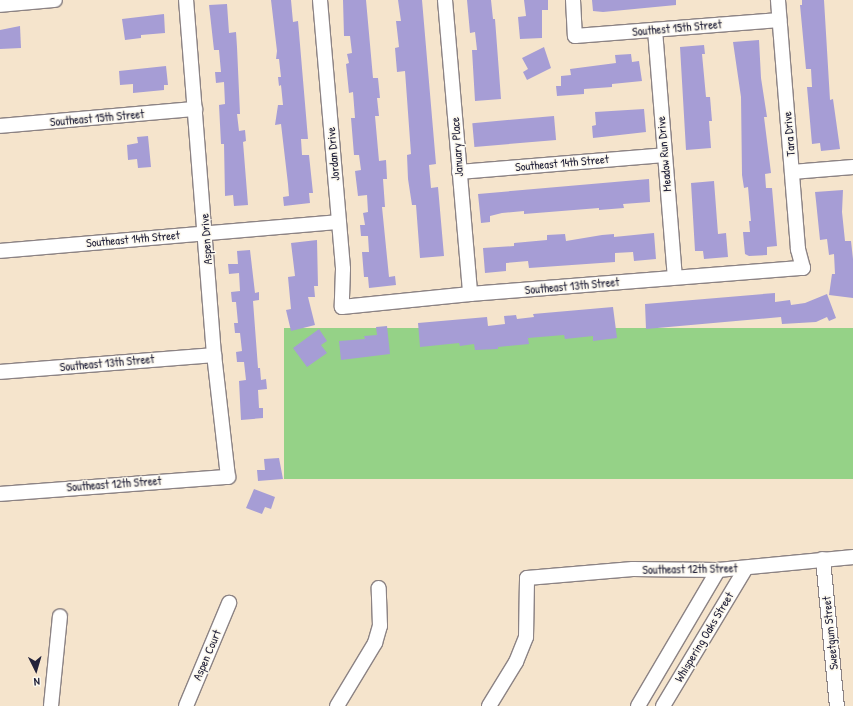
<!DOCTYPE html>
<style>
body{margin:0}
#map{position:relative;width:853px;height:706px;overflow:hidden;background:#f5e4cc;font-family:"Patrick Hand",sans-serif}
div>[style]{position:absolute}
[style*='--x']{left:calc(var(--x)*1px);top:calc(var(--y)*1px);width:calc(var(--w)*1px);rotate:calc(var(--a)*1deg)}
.green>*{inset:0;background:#95d287;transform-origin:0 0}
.building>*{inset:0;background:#a69dd5;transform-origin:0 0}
.roads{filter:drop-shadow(1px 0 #8c8384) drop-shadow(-1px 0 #8c8384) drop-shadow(0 1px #8c8384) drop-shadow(0 -1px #8c8384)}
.minor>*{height:14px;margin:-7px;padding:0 7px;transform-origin:7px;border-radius:7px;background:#fff}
span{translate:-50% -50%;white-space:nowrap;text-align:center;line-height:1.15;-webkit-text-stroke:3px #fbf7ec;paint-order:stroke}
.street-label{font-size:12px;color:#22223b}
.north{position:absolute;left:16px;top:650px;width:40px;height:40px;-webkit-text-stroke:3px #fbf7ec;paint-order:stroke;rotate:175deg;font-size:11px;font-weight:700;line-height:16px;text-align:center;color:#22223b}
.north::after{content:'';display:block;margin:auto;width:14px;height:18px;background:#22223b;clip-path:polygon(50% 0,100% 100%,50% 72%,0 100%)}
</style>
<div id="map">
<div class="green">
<i style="left:853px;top:328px;width:151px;height:569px;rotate:90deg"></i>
</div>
<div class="building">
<i style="clip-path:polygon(271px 0,291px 0,293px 22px,298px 21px,308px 139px,301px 139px,302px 155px,309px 155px,313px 193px,309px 193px,310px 203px,284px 206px,283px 197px,289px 196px,288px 184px,281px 124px,275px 125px,278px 105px,283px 105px,281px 85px,279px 86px,278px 77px,281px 77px,279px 59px,276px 59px,277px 51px)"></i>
<i style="clip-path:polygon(343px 0,366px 0,373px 78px,378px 78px,380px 98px,377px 98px,379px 116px,375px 116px,379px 161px,386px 160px,387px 179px,383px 179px,385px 207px,382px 207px,389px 277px,395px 276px,396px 285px,369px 288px,368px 277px,364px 277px,362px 252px,369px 252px,368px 236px,361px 236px,360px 225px,365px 225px,363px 213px,368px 212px,367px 195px,358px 196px,355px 171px,361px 170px,359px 155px,354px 155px,351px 118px,355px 118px,353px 92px,349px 93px,346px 64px,349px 63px,347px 54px,352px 53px,350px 36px,344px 36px)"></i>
<i style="clip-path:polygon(398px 0,422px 0,436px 164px,429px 165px,431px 188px,438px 187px,444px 256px,420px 258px,416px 205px,412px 205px,408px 179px,407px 155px,411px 154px,405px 71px,397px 72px,395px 48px,399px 47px,396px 21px,401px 21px)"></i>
<i style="clip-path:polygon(467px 0,491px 0,493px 19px,495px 19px,501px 99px,475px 101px,472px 50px,477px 50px,475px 32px,470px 33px)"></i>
<i style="clip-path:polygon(524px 0,548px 0,548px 10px,542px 10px,542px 38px,520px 39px,518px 17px,526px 16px)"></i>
<i style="clip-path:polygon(592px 0,676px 0,676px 5px,603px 12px,593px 11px)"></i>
<i style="clip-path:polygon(802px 0,824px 0,830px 100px,833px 99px,840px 149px,821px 151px,820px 143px,812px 144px,807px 87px,812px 87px,811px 69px,806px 69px,800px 5px,802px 5px)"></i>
<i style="clip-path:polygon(227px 4px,229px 33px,236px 32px,237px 47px,240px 114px,237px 114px,239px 131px,245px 130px,246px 141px,243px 142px,248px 205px,234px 206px,233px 195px,225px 196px,224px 144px,221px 144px,219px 105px,225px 104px,224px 82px,216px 83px,215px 72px,221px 72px,219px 50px,214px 50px,209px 5px)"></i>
<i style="clip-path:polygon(164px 14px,165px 33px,141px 35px,141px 38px,125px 40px,122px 19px)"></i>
<i style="clip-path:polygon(20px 26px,21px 48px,0 49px,0 30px)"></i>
<i style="clip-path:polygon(759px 40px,761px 78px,767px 117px,764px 117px,771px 173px,765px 174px,766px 188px,772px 188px,777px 246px,767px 247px,767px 255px,749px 256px,745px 254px,743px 232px,750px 232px,749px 221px,751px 221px,748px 187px,744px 188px,742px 175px,741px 97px,733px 42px)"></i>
<i style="clip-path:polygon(704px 45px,705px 54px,702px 54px,706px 97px,710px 97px,712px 121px,709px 121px,711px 148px,686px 150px,680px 47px)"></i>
<i style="clip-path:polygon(544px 47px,551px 68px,527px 80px,523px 72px,528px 69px,522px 58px)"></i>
<i style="clip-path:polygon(631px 54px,632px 62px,639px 61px,642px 81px,612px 84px,612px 87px,584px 89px,584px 94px,557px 96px,556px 86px,561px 86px,561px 76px,571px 75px,570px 69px,616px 63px,615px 55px)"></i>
<i style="clip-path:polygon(166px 66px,168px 85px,164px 85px,164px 90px,133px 93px,133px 84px,120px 85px,119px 71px)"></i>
<i style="clip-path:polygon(644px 109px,646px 132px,593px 138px,592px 126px,596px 125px,595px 112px)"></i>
<i style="left:554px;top:116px;width:24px;height:82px;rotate:85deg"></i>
<i style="clip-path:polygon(148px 136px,151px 167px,138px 168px,137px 159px,128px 160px,127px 145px,138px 143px,137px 137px)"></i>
<i style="clip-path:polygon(649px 179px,650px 202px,623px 204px,624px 208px,599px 210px,599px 208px,524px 214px,524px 211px,502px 213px,490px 216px,490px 222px,481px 223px,478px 194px)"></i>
<i style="clip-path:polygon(714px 181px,718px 234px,726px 233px,728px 257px,704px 259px,703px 251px,695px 251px,691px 183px)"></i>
<i style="clip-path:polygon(843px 190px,842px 212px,845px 241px,851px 241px,853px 259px,853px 298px,829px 295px,832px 274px,835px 274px,834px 254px,829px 255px,827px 239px,820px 240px,816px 201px,815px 192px)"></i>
<i style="clip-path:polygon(654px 233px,656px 259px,634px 261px,633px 252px,615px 253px,615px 262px,529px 268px,528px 261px,506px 263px,506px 271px,485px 273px,483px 248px,514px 246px,514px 243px,547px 240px,547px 235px,565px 234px,566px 241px,602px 235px,614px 234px,614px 237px)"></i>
<i style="clip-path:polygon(317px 240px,318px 286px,314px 286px,315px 297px,308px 297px,315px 325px,291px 331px,286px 310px,291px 309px,288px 277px,295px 276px,291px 243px)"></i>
<i style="clip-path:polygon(250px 250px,255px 293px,259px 292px,259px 300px,253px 301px,258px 368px,260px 368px,261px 380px,266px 379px,267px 389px,258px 390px,259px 408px,263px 408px,263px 418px,241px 420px,239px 381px,246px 380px,244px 362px,237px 362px,236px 352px,242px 351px,240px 333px,235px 333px,234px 323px,238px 323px,236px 302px,232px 302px,231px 292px,240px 291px,239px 273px,229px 274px,228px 264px,238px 264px,237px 251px)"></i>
<i style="clip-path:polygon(775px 293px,775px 302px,790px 300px,791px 305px,805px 303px,827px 294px,836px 318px,829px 321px,827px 317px,816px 322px,782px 324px,781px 317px,646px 329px,645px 304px)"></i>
<i style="clip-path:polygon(613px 307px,617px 338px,593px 341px,593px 336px,565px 339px,564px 335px,528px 338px,529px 344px,498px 347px,498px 349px,475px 350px,474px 344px,460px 346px,459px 343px,420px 347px,418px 323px,487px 317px,488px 326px,505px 324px,504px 316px,516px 315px,517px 319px,534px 317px,533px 314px)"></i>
<i style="clip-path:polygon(387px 326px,390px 354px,341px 360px,339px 341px,365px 339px,364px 336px,377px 335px,376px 327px)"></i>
<i style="clip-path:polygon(319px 329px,327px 341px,321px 345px,327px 353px,307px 367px,293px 348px)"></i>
<i style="clip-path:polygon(279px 458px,283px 479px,258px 481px,257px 470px,265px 470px,264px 459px)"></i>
<i style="clip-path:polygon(254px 489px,275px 497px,271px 509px,265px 507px,262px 514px,246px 508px)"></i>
</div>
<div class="roads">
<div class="minor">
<i style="--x:320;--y:0;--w:270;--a:85.1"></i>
<i style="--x:343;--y:269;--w:38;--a:92"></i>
<i style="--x:342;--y:307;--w:129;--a:-5.8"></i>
<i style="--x:470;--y:294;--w:334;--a:-4.5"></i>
<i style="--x:803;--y:268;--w:20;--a:-105"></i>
<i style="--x:798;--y:249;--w:250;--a:-94.6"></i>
<i style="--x:445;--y:0;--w:295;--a:85.1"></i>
<i style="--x:573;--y:0;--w:36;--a:87"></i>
<i style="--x:575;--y:36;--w:205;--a:-4.5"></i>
<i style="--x:0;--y:5;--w:55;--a:-5.2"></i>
<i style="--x:655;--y:30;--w:248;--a:85.4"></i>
<i style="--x:0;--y:126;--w:196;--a:-5"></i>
<i style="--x:459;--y:172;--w:206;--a:-4.7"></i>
<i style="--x:792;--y:172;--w:61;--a:-4.7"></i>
<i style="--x:0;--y:251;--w:340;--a:-4.9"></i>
<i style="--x:0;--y:372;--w:215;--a:-4.5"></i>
<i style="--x:0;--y:494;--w:229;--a:-4.3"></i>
<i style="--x:228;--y:477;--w:123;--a:-96.5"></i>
<i style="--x:214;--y:355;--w:356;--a:-94.5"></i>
<i style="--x:823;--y:559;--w:148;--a:84.6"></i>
<i style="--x:51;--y:706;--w:90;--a:-84.3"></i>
<i style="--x:186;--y:706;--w:112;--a:-67.3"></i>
<i style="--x:337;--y:706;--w:74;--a:-58.9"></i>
<i style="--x:375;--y:643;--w:18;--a:-74"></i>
<i style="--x:380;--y:626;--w:38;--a:-92"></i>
<i style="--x:489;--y:706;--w:52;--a:-58.5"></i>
<i style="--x:516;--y:662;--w:27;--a:-68"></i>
<i style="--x:526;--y:637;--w:59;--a:-89"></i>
<i style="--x:527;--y:578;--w:106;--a:-4.9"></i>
<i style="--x:633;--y:569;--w:85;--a:0.7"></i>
<i style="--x:718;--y:570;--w:136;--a:-5.5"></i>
<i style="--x:638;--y:706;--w:158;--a:-59.5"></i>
<i style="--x:663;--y:706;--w:161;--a:-59"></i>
</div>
</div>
<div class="street-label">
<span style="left:677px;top:28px;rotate:-5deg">Southest 15th Street</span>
<span style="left:97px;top:118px;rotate:-5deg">Southeast 15th Street</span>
<span style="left:789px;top:134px;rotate:-95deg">Tara Drive</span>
<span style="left:457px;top:147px;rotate:-94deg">January Place</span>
<span style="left:333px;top:154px;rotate:-95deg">Jordan Drive</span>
<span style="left:664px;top:154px;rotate:-95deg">Meadow Run Drive</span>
<span style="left:562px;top:163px;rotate:-5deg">Southeast 14th Street</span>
<span style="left:133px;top:239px;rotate:-5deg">Southeast 14th Street</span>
<span style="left:206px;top:239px;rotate:-94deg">Aspen Drive</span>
<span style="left:572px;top:286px;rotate:-5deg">Southeast 13th Street</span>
<span style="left:107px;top:363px;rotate:-5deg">Southeast 13th Street</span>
<span style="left:114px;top:484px;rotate:-4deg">Southeast 12th Street</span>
<span style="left:690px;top:569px;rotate:-1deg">Southeast 12th Street</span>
<span style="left:830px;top:633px;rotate:-96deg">Sweetgum Street</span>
<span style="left:704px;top:637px;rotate:-59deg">Whispering Oaks Street</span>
<span style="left:207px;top:655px;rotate:-67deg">Aspen Court</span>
</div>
<div class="north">N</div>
</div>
